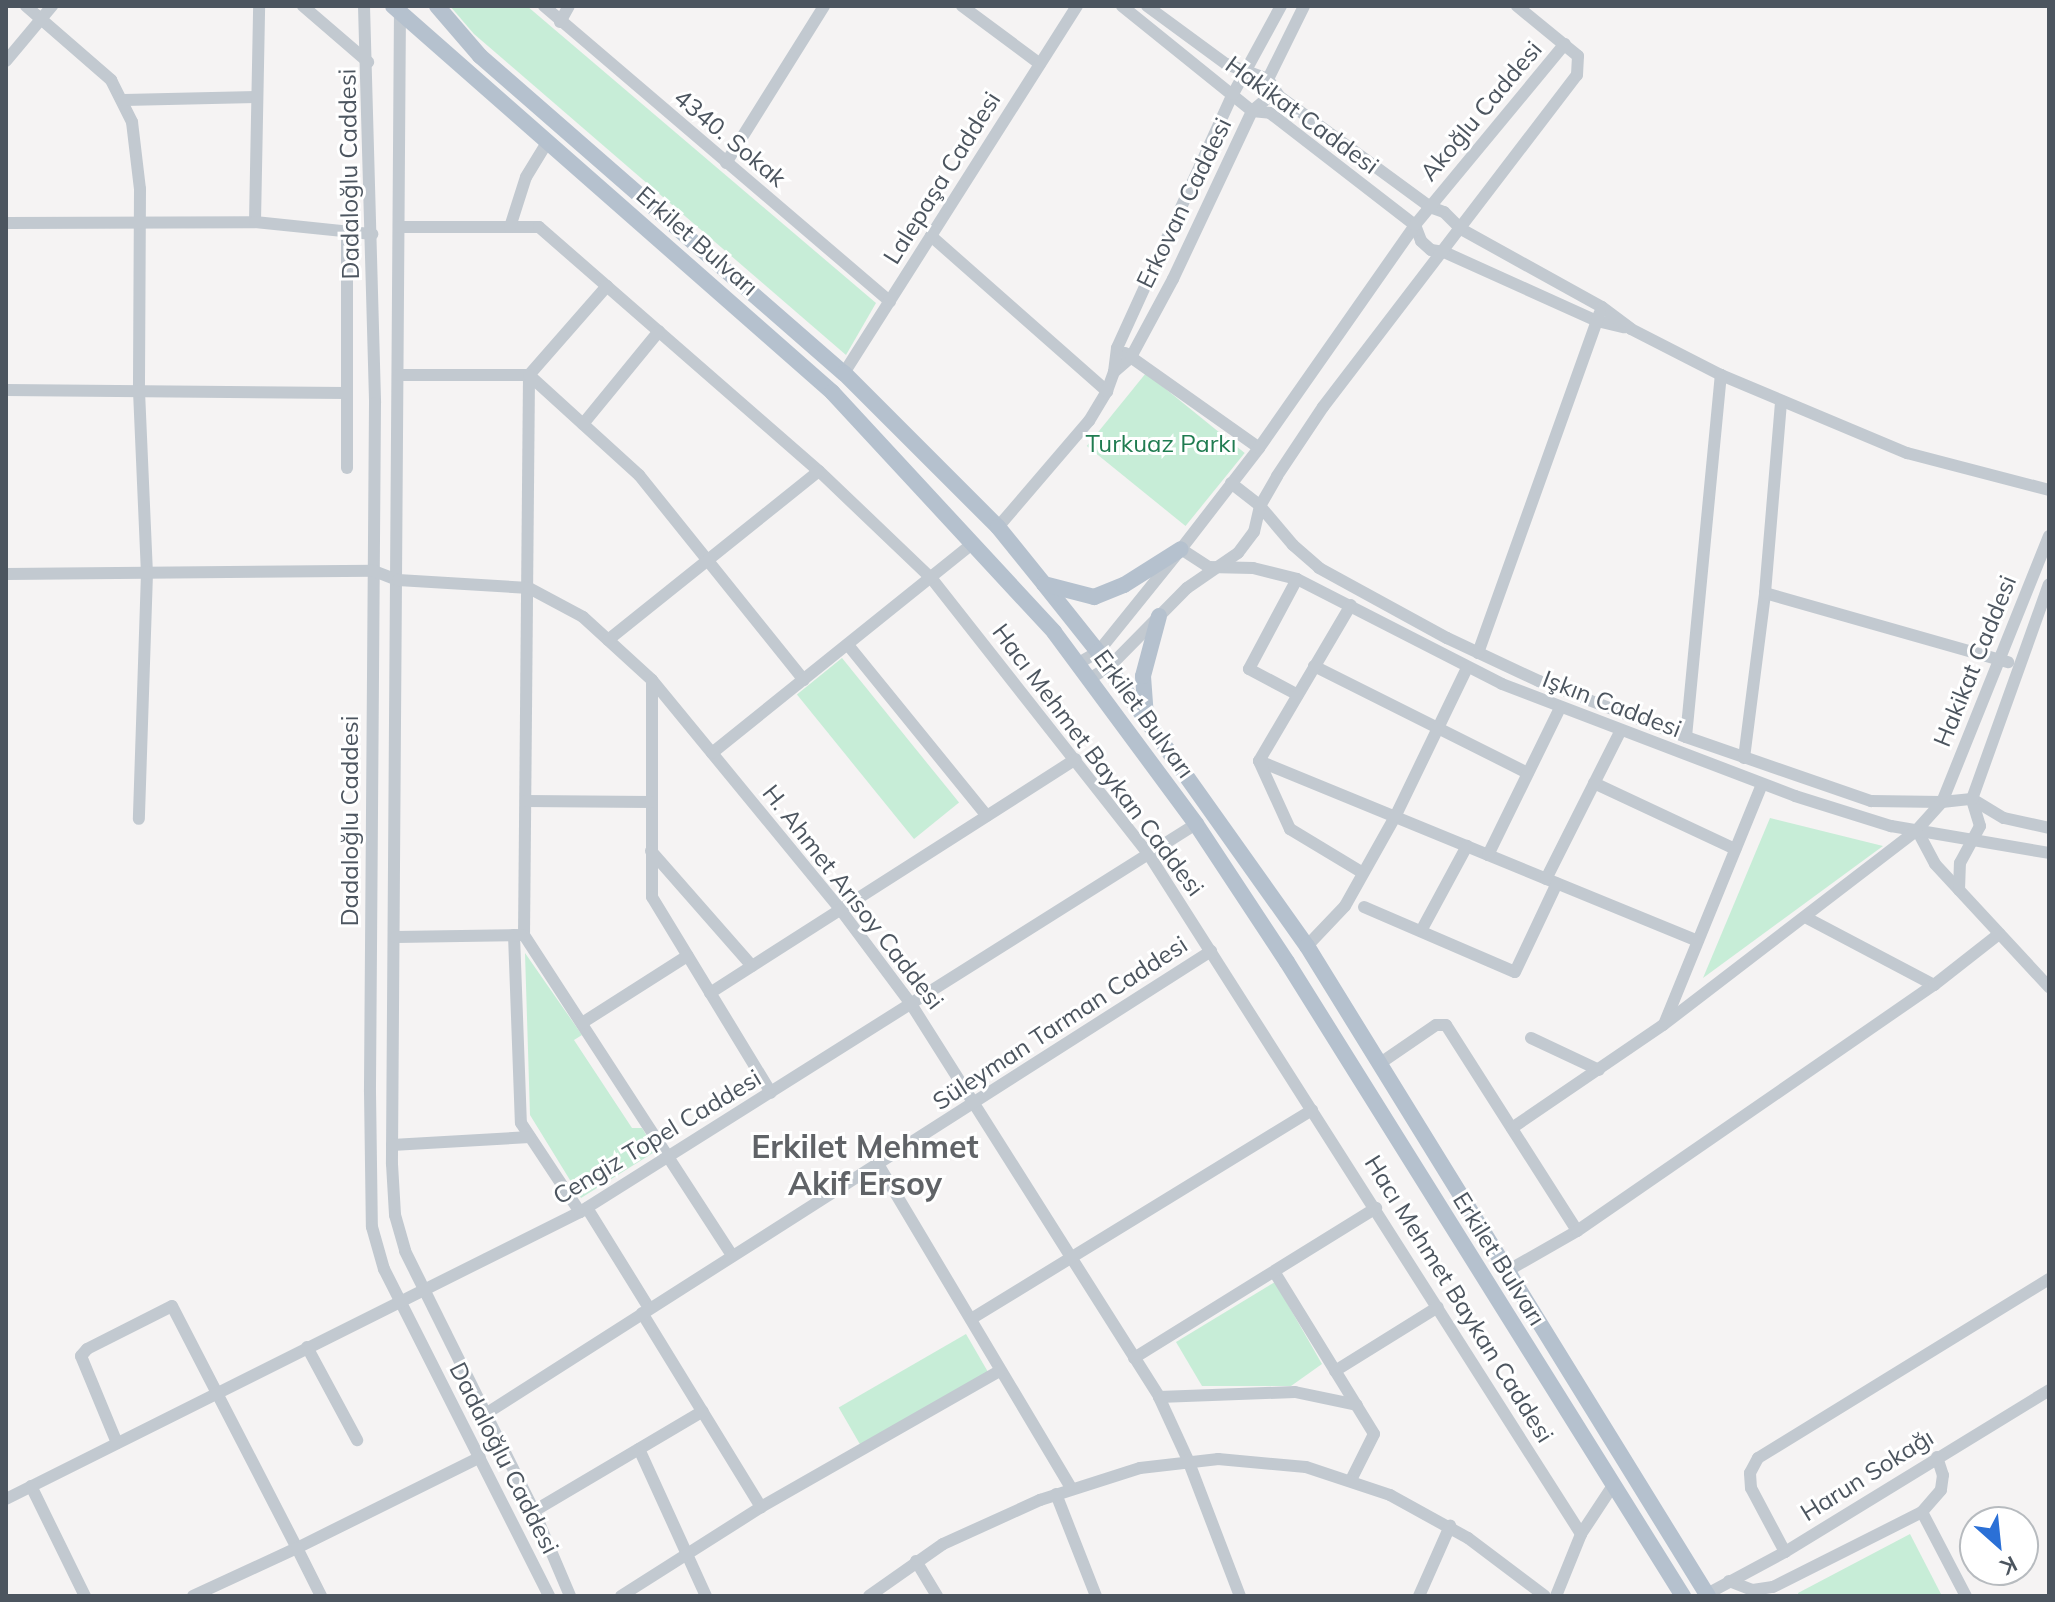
<!DOCTYPE html>
<meta charset="utf-8">
<style>
body{margin:0}
#map{position:relative;width:2055px;height:1602px;overflow:hidden;background:#f5f3f3;font-family:Mulish,sans-serif}
div>[style]{position:absolute}
[style*='--x']{left:calc(var(--x)*1px);top:calc(var(--y)*1px);width:calc(var(--w)*1px);rotate:calc(var(--a)*1deg)}
.green>*{inset:0;background:#c7edd7;transform-origin:0 0}
.minor>*{height:12px;margin:-6px;padding:0 6px;transform-origin:6px;border-radius:6px;background:#c2c9d0}
.major>*{height:16px;margin:-8px;padding:0 8px;transform-origin:8px;border-radius:8px;background:#b5c1ce}
span{translate:-50% -50%;white-space:nowrap;text-align:center;line-height:1.15;-webkit-text-stroke:6px #fff;paint-order:stroke}
.street-label{font-size:24px;color:#4c555f}
.park-label{font-size:24px;color:#207c51}
.district-label{font-size:32px;color:#606367;font-weight:700}
.frame{position:absolute;inset:0;border:8px solid #4c555f;pointer-events:none}
.north{position:absolute;left:1959px;top:1506px;width:80px;height:80px;box-sizing:border-box;background:#fff;border:2px solid #b7bbbf;border-radius:50%;rotate:153deg;font-size:22px;font-weight:700;line-height:32px;text-align:center;color:#4c555f}
.north::after{content:'';display:block;margin:auto;width:28px;height:36px;background:#2b70d6;clip-path:polygon(50% 0,100% 100%,50% 72%,0 100%)}
</style>
<div id="map">
<div class="green">
<i style="clip-path:polygon(450px 6px,527px 6px,876px 303px,846px 355px,474px 34px)"></i>
<i style="left:1146px;top:373px;width:127px;height:94px;rotate:39deg"></i>
<i style="left:842px;top:658px;width:186px;height:58px;rotate:51deg"></i>
<i style="clip-path:polygon(1770px 818px,1883px 846px,1703px 978px)"></i>
<i style="clip-path:polygon(525px 953px,582px 1035px,574px 1040px,632px 1128px,642px 1128px,656px 1151px,581px 1198px,530px 1115px)"></i>
<i style="clip-path:polygon(1275px 1282px,1322px 1364px,1291px 1386px,1202px 1386px,1176px 1342px)"></i>
<i style="left:966px;top:1334px;width:48px;height:147px;rotate:60deg"></i>
<i style="clip-path:polygon(1910px 1534px,1942px 1596px,1799px 1596px,1798px 1593px)"></i>
</div>
<div class="minor">
<i style="--x:26;--y:6;--w:113;--a:41"></i>
<i style="--x:111;--y:80;--w:47;--a:63.4"></i>
<i style="--x:132;--y:122;--w:67;--a:83.2"></i>
<i style="--x:140;--y:189;--w:202;--a:90.3"></i>
<i style="--x:139;--y:391;--w:182;--a:87.5"></i>
<i style="--x:147;--y:573;--w:246;--a:91.9"></i>
<i style="--x:303;--y:6;--w:86;--a:40.7"></i>
<i style="--x:364;--y:6;--w:397;--a:88.4"></i>
<i style="--x:375;--y:403;--w:689;--a:90.42"></i>
<i style="--x:370;--y:1092;--w:135;--a:89.2"></i>
<i style="--x:372;--y:1227;--w:44;--a:74.1"></i>
<i style="--x:384;--y:1269;--w:366;--a:63.2"></i>
<i style="--x:544;--y:6;--w:455;--a:40.5"></i>
<i style="--x:962;--y:6;--w:97;--a:36.6"></i>
<i style="--x:1122;--y:6;--w:167;--a:38.9"></i>
<i style="--x:1252;--y:111;--w:18;--a:6"></i>
<i style="--x:1270;--y:113;--w:183;--a:37.7"></i>
<i style="--x:1415;--y:225;--w:17;--a:69"></i>
<i style="--x:1421;--y:241;--w:13;--a:42"></i>
<i style="--x:1431;--y:250;--w:13;--a:9"></i>
<i style="--x:1444;--y:252;--w:168;--a:24.3"></i>
<i style="--x:1597;--y:321;--w:28;--a:13"></i>
<i style="--x:1147;--y:6;--w:98;--a:36.3"></i>
<i style="--x:1226;--y:64;--w:45;--a:19.7"></i>
<i style="--x:1268;--y:79;--w:20;--a:57"></i>
<i style="--x:1279;--y:96;--w:187;--a:36.3"></i>
<i style="--x:1430;--y:207;--w:15;--a:20"></i>
<i style="--x:1444;--y:212;--w:24;--a:45"></i>
<i style="--x:1461;--y:229;--w:161;--a:29"></i>
<i style="--x:1602;--y:307;--w:36;--a:37"></i>
<i style="--x:1631;--y:329;--w:101;--a:27.1"></i>
<i style="--x:1721;--y:375;--w:202;--a:22.8"></i>
<i style="--x:1907;--y:453;--w:147;--a:14.6"></i>
<i style="--x:400;--y:7;--w:1157;--a:90.4"></i>
<i style="--x:392;--y:1164;--w:51;--a:86.6"></i>
<i style="--x:395;--y:1215;--w:37;--a:74"></i>
<i style="--x:405;--y:1251;--w:290;--a:63.6"></i>
<i style="--x:534;--y:1511;--w:92;--a:67"></i>
<i style="--x:560;--y:22;--w:18;--a:-61"></i>
<i style="--x:6;--y:61;--w:72;--a:-50.1"></i>
<i style="--x:124;--y:100;--w:132;--a:-1.3"></i>
<i style="--x:726;--y:163;--w:185;--a:-58"></i>
<i style="--x:255;--y:222;--w:216;--a:-88.9"></i>
<i style="--x:6;--y:223;--w:249;--a:-0.2"></i>
<i style="--x:255;--y:222;--w:118;--a:5.9"></i>
<i style="--x:399;--y:227;--w:140;--a:0"></i>
<i style="--x:539;--y:227;--w:371;--a:41.1"></i>
<i style="--x:819;--y:471;--w:156;--a:43.7"></i>
<i style="--x:932;--y:579;--w:351;--a:51.8"></i>
<i style="--x:1149;--y:855;--w:805;--a:57.53"></i>
<i style="--x:510;--y:227;--w:52;--a:-72.3"></i>
<i style="--x:526;--y:177;--w:42;--a:-58.6"></i>
<i style="--x:347;--y:231;--w:237;--a:90"></i>
<i style="--x:931;--y:236;--w:235;--a:41.4"></i>
<i style="--x:607;--y:286;--w:118;--a:131.2"></i>
<i style="--x:529;--y:375;--w:560;--a:90.51"></i>
<i style="--x:524;--y:935;--w:380;--a:57"></i>
<i style="--x:1125;--y:353;--w:164;--a:35.3"></i>
<i style="--x:1114;--y:372;--w:23;--a:-41"></i>
<i style="--x:1131;--y:357;--w:89;--a:-61.7"></i>
<i style="--x:1173;--y:279;--w:186;--a:-64.8"></i>
<i style="--x:1252;--y:111;--w:17;--a:-40"></i>
<i style="--x:1265;--y:100;--w:21;--a:-82"></i>
<i style="--x:1268;--y:79;--w:81;--a:-63.7"></i>
<i style="--x:844;--y:373;--w:435;--a:-57.6"></i>
<i style="--x:399;--y:375;--w:130;--a:0"></i>
<i style="--x:529;--y:375;--w:149;--a:42.3"></i>
<i style="--x:639;--y:475;--w:263;--a:51.2"></i>
<i style="--x:6;--y:390;--w:340;--a:0.5"></i>
<i style="--x:583;--y:424;--w:120;--a:-50.7"></i>
<i style="--x:1231;--y:483;--w:37;--a:38"></i>
<i style="--x:1260;--y:506;--w:51;--a:49.8"></i>
<i style="--x:1293;--y:545;--w:35;--a:41"></i>
<i style="--x:1319;--y:568;--w:146;--a:28.7"></i>
<i style="--x:1447;--y:638;--w:102;--a:25.1"></i>
<i style="--x:1539;--y:681;--w:157;--a:20.9"></i>
<i style="--x:1686;--y:737;--w:196;--a:19.1"></i>
<i style="--x:1871;--y:801;--w:71;--a:0.8"></i>
<i style="--x:1942;--y:802;--w:30;--a:-6"></i>
<i style="--x:1972;--y:799;--w:37;--a:31"></i>
<i style="--x:2004;--y:818;--w:46;--a:12.5"></i>
<i style="--x:998;--y:527;--w:140;--a:-49.4"></i>
<i style="--x:1089;--y:421;--w:35;--a:-59"></i>
<i style="--x:1107;--y:391;--w:20;--a:-70"></i>
<i style="--x:1114;--y:372;--w:24;--a:-83"></i>
<i style="--x:1117;--y:348;--w:279;--a:-65.5"></i>
<i style="--x:1233;--y:94;--w:100;--a:-61.4"></i>
<i style="--x:2049;--y:536;--w:287;--a:111.9"></i>
<i style="--x:1942;--y:802;--w:38;--a:132"></i>
<i style="--x:1917;--y:830;--w:38;--a:62"></i>
<i style="--x:1935;--y:864;--w:168;--a:47.2"></i>
<i style="--x:1181;--y:549;--w:33;--a:33"></i>
<i style="--x:1209;--y:567;--w:44;--a:1.3"></i>
<i style="--x:1253;--y:568;--w:45;--a:14"></i>
<i style="--x:1297;--y:579;--w:230;--a:27.1"></i>
<i style="--x:1502;--y:684;--w:314;--a:20.9"></i>
<i style="--x:1795;--y:796;--w:101;--a:17.4"></i>
<i style="--x:1891;--y:826;--w:160;--a:9.7"></i>
<i style="--x:6;--y:574;--w:368;--a:-0.5"></i>
<i style="--x:374;--y:571;--w:26;--a:21"></i>
<i style="--x:398;--y:580;--w:131;--a:3.5"></i>
<i style="--x:529;--y:588;--w:61;--a:28.2"></i>
<i style="--x:583;--y:617;--w:93;--a:42.4"></i>
<i style="--x:652;--y:680;--w:296;--a:50.6"></i>
<i style="--x:840;--y:909;--w:119;--a:53.2"></i>
<i style="--x:911;--y:1004;--w:465;--a:57.7"></i>
<i style="--x:1159;--y:1397;--w:69;--a:65.3"></i>
<i style="--x:1188;--y:1460;--w:146;--a:69.1"></i>
<i style="--x:1297;--y:579;--w:102;--a:118.1"></i>
<i style="--x:1249;--y:669;--w:55;--a:28"></i>
<i style="--x:1765;--y:593;--w:253;--a:15.9"></i>
<i style="--x:608;--y:640;--w:270;--a:-38.7"></i>
<i style="--x:848;--y:645;--w:220;--a:50.9"></i>
<i style="--x:1478;--y:653;--w:361;--a:-70.3"></i>
<i style="--x:1077;--y:664;--w:24;--a:-30"></i>
<i style="--x:1098;--y:652;--w:132;--a:-51.1"></i>
<i style="--x:1181;--y:549;--w:128;--a:-52.3"></i>
<i style="--x:1259;--y:448;--w:272;--a:-55"></i>
<i style="--x:1415;--y:225;--w:235;--a:-50.4"></i>
<i style="--x:1314;--y:666;--w:239;--a:26.6"></i>
<i style="--x:1089;--y:679;--w:23;--a:-31"></i>
<i style="--x:1109;--y:667;--w:111;--a:-45.4"></i>
<i style="--x:1187;--y:588;--w:62;--a:-34.5"></i>
<i style="--x:1238;--y:553;--w:26;--a:-53"></i>
<i style="--x:1254;--y:532;--w:27;--a:-77"></i>
<i style="--x:1260;--y:506;--w:34;--a:-60"></i>
<i style="--x:1277;--y:476;--w:83;--a:-56.3"></i>
<i style="--x:1323;--y:407;--w:418;--a:-52.6"></i>
<i style="--x:1577;--y:75;--w:19;--a:-87"></i>
<i style="--x:1578;--y:56;--w:79;--a:-140.7"></i>
<i style="--x:652;--y:680;--w:217;--a:90"></i>
<i style="--x:652;--y:897;--w:229;--a:58.7"></i>
<i style="--x:1686;--y:737;--w:364;--a:-84.5"></i>
<i style="--x:712;--y:753;--w:335;--a:-38.8"></i>
<i style="--x:1744;--y:758;--w:166;--a:-82.7"></i>
<i style="--x:1765;--y:593;--w:193;--a:-85.2"></i>
<i style="--x:1259;--y:761;--w:474;--a:22.3"></i>
<i style="--x:1259;--y:761;--w:181;--a:-59.5"></i>
<i style="--x:1259;--y:761;--w:75;--a:65.5"></i>
<i style="--x:1290;--y:829;--w:85;--a:31.1"></i>
<i style="--x:1594;--y:783;--w:156;--a:25.1"></i>
<i style="--x:526;--y:801;--w:125;--a:0.5"></i>
<i style="--x:651;--y:851;--w:153;--a:48.7"></i>
<i style="--x:1488;--y:855;--w:164;--a:-63.9"></i>
<i style="--x:1546;--y:879;--w:165;--a:-63.3"></i>
<i style="--x:1959;--y:890;--w:27;--a:-88"></i>
<i style="--x:1960;--y:863;--w:42;--a:-61.6"></i>
<i style="--x:1980;--y:826;--w:28;--a:-107"></i>
<i style="--x:1972;--y:799;--w:228;--a:-70.3"></i>
<i style="--x:1364;--y:907;--w:164;--a:23.3"></i>
<i style="--x:1515;--y:972;--w:98;--a:-64.7"></i>
<i style="--x:1805;--y:917;--w:146;--a:27.8"></i>
<i style="--x:1421;--y:931;--w:97;--a:-61.6"></i>
<i style="--x:514;--y:935;--w:188;--a:87.9"></i>
<i style="--x:521;--y:1123;--w:107;--a:56.5"></i>
<i style="--x:396;--y:937;--w:125;--a:-0.9"></i>
<i style="--x:1307;--y:946;--w:55;--a:-46.5"></i>
<i style="--x:1345;--y:906;--w:102;--a:-60.7"></i>
<i style="--x:1395;--y:817;--w:165;--a:-64.2"></i>
<i style="--x:710;--y:993;--w:434;--a:-32.6"></i>
<i style="--x:1665;--y:1022;--w:257;--a:-67.8"></i>
<i style="--x:582;--y:1023;--w:125;--a:-32.5"></i>
<i style="--x:1531;--y:1038;--w:75;--a:25.2"></i>
<i style="--x:1379;--y:1064;--w:69;--a:-34.4"></i>
<i style="--x:1436;--y:1025;--w:10;--a:0"></i>
<i style="--x:1446;--y:1025;--w:244;--a:57.5"></i>
<i style="--x:1512;--y:1128;--w:183;--a:-34.3"></i>
<i style="--x:1663;--y:1025;--w:320;--a:-37.5"></i>
<i style="--x:392;--y:1145;--w:138;--a:-3.3"></i>
<i style="--x:878;--y:1164;--w:377;--a:59.2"></i>
<i style="--x:587;--y:1208;--w:118;--a:58.2"></i>
<i style="--x:1507;--y:1271;--w:81;--a:-29.7"></i>
<i style="--x:1577;--y:1231;--w:434;--a:-34.6"></i>
<i style="--x:1934;--y:985;--w:83;--a:-38.1"></i>
<i style="--x:1275;--y:1273;--w:189;--a:58.4"></i>
<i style="--x:1374;--y:1434;--w:51;--a:116.6"></i>
<i style="--x:642;--y:1313;--w:228;--a:58.5"></i>
<i style="--x:971;--y:1319;--w:400;--a:-31.5"></i>
<i style="--x:307;--y:1347;--w:106;--a:61.7"></i>
<i style="--x:1134;--y:1358;--w:285;--a:-31.8"></i>
<i style="--x:1335;--y:1371;--w:121;--a:-31.9"></i>
<i style="--x:1159;--y:1397;--w:136;--a:-2.1"></i>
<i style="--x:1295;--y:1392;--w:63;--a:11.8"></i>
<i style="--x:487;--y:1413;--w:859;--a:-32.54"></i>
<i style="--x:117;--y:1443;--w:94;--a:-112.5"></i>
<i style="--x:81;--y:1356;--w:9;--a:-49"></i>
<i style="--x:87;--y:1349;--w:95;--a:-26.8"></i>
<i style="--x:172;--y:1306;--w:272;--a:62.7"></i>
<i style="--x:297;--y:1548;--w:204;--a:-26.4"></i>
<i style="--x:639;--y:1449;--w:162;--a:65.5"></i>
<i style="--x:1937;--y:1457;--w:19;--a:72"></i>
<i style="--x:1943;--y:1475;--w:15;--a:98"></i>
<i style="--x:1941;--y:1490;--w:29;--a:131"></i>
<i style="--x:1922;--y:1512;--w:95;--a:62.4"></i>
<i style="--x:31;--y:1486;--w:123;--a:63.9"></i>
<i style="--x:1056;--y:1494;--w:110;--a:68.6"></i>
<i style="--x:6;--y:1499;--w:642;--a:-26.57"></i>
<i style="--x:580;--y:1212;--w:728;--a:-32.21"></i>
<i style="--x:534;--y:1511;--w:196;--a:-30.6"></i>
<i style="--x:1785;--y:1552;--w:72;--a:-118"></i>
<i style="--x:1751;--y:1488;--w:15;--a:-94"></i>
<i style="--x:1750;--y:1473;--w:17;--a:-62"></i>
<i style="--x:1758;--y:1458;--w:342;--a:-31.6"></i>
<i style="--x:916;--y:1561;--w:41;--a:59"></i>
<i style="--x:1729;--y:1581;--w:26;--a:21"></i>
<i style="--x:1753;--y:1590;--w:20;--a:-9"></i>
<i style="--x:1773;--y:1587;--w:167;--a:-26.7"></i>
<i style="--x:1707;--y:1594;--w:89;--a:-28.3"></i>
<i style="--x:1785;--y:1552;--w:310;--a:-31.5"></i>
<i style="--x:193;--y:1596;--w:115;--a:-24.8"></i>
<i style="--x:297;--y:1548;--w:54;--a:63.4"></i>
<i style="--x:621;--y:1596;--w:166;--a:-32.4"></i>
<i style="--x:761;--y:1507;--w:274;--a:-29.7"></i>
<i style="--x:869;--y:1596;--w:90;--a:-35.1"></i>
<i style="--x:943;--y:1544;--w:107;--a:-24.4"></i>
<i style="--x:1040;--y:1500;--w:105;--a:-17.7"></i>
<i style="--x:1140;--y:1468;--w:79;--a:-6.6"></i>
<i style="--x:1218;--y:1459;--w:88;--a:5.2"></i>
<i style="--x:1306;--y:1467;--w:89;--a:18.4"></i>
<i style="--x:1390;--y:1495;--w:89;--a:28.9"></i>
<i style="--x:1468;--y:1538;--w:96;--a:37"></i>
<i style="--x:1419;--y:1596;--w:77;--a:-66.1"></i>
<i style="--x:1556;--y:1596;--w:67;--a:-68"></i>
<i style="--x:1581;--y:1534;--w:56;--a:-56.6"></i>
</div>
<div class="major">
<i style="--x:393;--y:6;--w:585;--a:41.32"></i>
<i style="--x:832;--y:392;--w:327;--a:47.2"></i>
<i style="--x:1054;--y:632;--w:239;--a:53.5"></i>
<i style="--x:1196;--y:824;--w:165;--a:56.6"></i>
<i style="--x:1287;--y:962;--w:748;--a:58.01"></i>
<i style="--x:437;--y:6;--w:66;--a:49.3"></i>
<i style="--x:480;--y:56;--w:483;--a:41.1"></i>
<i style="--x:844;--y:373;--w:218;--a:45"></i>
<i style="--x:998;--y:527;--w:73;--a:51.1"></i>
<i style="--x:1044;--y:584;--w:87;--a:51.5"></i>
<i style="--x:1098;--y:652;--w:361;--a:54.6"></i>
<i style="--x:1307;--y:946;--w:764;--a:58.33"></i>
<i style="--x:1044;--y:584;--w:52;--a:14.6"></i>
<i style="--x:1094;--y:597;--w:32;--a:-22"></i>
<i style="--x:1124;--y:585;--w:67;--a:-32.3"></i>
<i style="--x:1146;--y:717;--w:41;--a:-94.2"></i>
<i style="--x:1143;--y:676;--w:62;--a:-75.1"></i>
</div>
<div class="street-label">
<span style="left:1481px;top:111px;rotate:-50deg">Akoğlu Caddesi</span>
<span style="left:1302px;top:115px;rotate:36deg">Hakikat Caddesi</span>
<span style="left:730px;top:138px;rotate:40deg">4340. Sokak</span>
<span style="left:349px;top:174px;rotate:-91deg">Dadaloğlu Caddesi</span>
<span style="left:942px;top:178px;rotate:-58deg">Lalepaşa Caddesi</span>
<span style="left:1184px;top:203px;rotate:-64deg">Erkovan Caddesi</span>
<span style="left:697px;top:241px;rotate:41deg">Erkilet Bulvarı</span>
<span style="left:1975px;top:661px;rotate:-68deg">Hakikat Caddesi</span>
<span style="left:1612px;top:704px;rotate:21deg">Işkın Caddesi</span>
<span style="left:1144px;top:714px;rotate:54deg">Erkilet Bulvarı</span>
<span style="left:1098px;top:760px;rotate:53deg">Hacı Mehmet Baykan Caddesi</span>
<span style="left:350px;top:821px;rotate:-90deg">Dadaloğlu Caddesi</span>
<span style="left:853px;top:897px;rotate:52deg">H. Ahmet Arısoy Caddesi</span>
<span style="left:1060px;top:1023px;rotate:-33deg">Süleyman Tarman Caddesi</span>
<span style="left:657px;top:1137px;rotate:-31deg">Cengiz Topel Caddesi</span>
<span style="left:1499px;top:1259px;rotate:58deg">Erkilet Bulvarı</span>
<span style="left:1459px;top:1299px;rotate:58deg">Hacı Mehmet Baykan Caddesi</span>
<span style="left:504px;top:1458px;rotate:63deg">Dadaloğlu Caddesi</span>
<span style="left:1867px;top:1475px;rotate:-32deg">Harun Sokağı</span>
</div>
<div class="park-label">
<span style="left:1161px;top:444px">Turkuaz Parkı</span>
</div>
<div class="district-label">
<span style="left:865px;top:1165px">Erkilet Mehmet<br>Akif Ersoy</span>
</div>
<div class="frame"></div>
<div class="north">K</div>
</div>
